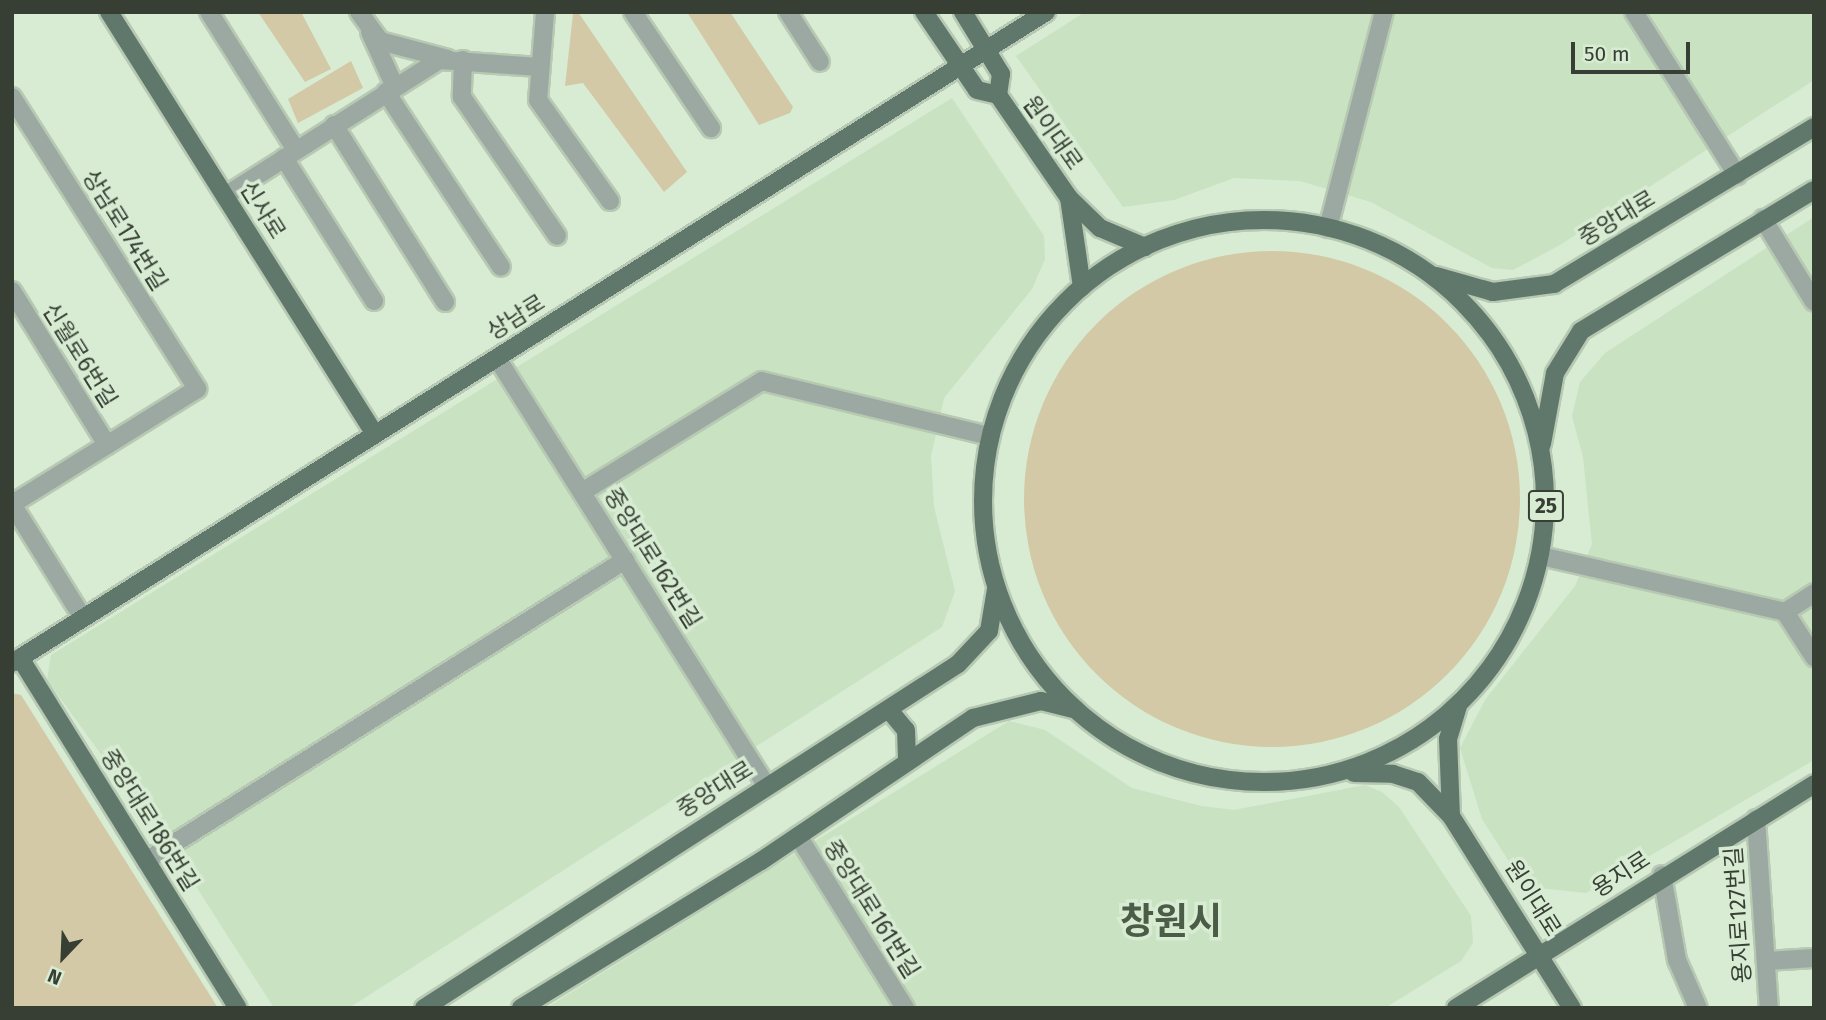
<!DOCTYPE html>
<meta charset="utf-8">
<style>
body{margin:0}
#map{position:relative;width:1826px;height:1020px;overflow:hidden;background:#d7ecd2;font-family:"Fira Sans","Noto Sans KR",sans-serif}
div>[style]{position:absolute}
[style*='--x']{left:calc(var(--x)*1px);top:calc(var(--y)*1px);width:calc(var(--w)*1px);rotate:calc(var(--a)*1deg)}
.built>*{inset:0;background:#c9e2c2}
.green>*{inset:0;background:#d3c9a6}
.round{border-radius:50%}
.roads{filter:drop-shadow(2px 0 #b7c9b2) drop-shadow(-2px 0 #b7c9b2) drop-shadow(0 2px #b7c9b2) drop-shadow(0 -2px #b7c9b2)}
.minor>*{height:18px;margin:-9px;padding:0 9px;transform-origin:9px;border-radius:9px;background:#9ca9a2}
.major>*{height:18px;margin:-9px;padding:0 9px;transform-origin:9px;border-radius:9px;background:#60786b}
.major>.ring{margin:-9px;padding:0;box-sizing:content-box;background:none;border:18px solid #60786b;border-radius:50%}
span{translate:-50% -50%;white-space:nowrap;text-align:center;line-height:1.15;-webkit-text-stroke:7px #d7ecd2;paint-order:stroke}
.shield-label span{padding:2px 5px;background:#d7ecd2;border:2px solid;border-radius:5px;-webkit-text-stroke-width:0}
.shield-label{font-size:21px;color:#373f34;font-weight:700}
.street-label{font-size:23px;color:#373f34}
.town-label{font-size:37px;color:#4c5d47;font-weight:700}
.frame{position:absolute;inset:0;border:14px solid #373f34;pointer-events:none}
.north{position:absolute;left:28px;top:922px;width:70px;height:70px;-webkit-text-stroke:5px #d7ecd2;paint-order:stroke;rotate:203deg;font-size:19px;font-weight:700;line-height:28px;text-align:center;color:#373f34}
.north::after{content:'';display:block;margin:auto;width:24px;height:32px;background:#373f34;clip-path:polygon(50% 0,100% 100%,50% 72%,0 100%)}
.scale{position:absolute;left:1571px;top:42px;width:119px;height:32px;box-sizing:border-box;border:4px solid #373f34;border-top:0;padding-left:9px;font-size:21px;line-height:24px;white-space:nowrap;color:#373f34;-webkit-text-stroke:5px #d7ecd2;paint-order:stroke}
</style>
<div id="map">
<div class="built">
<i style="clip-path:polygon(1085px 12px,1814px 12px,1814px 80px,1560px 245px,1513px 270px,1492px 268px,1371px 202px,1300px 181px,1234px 178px,1174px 200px,1123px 207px,1016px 56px)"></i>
<i style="clip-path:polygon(952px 98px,1044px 236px,1045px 259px,1032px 289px,944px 398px,931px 456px,934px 507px,955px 591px,942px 627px,349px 1008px,274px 1008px,188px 874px,47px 680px,51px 655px)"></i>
<i style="clip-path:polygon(1814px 217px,1814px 760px,1586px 893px,1539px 888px,1520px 879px,1482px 819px,1460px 748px,1485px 700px,1575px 586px,1592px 544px,1583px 457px,1572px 416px,1580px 382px,1605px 353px)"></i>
<i style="clip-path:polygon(1009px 721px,1045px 730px,1132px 788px,1201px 806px,1234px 810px,1365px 785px,1382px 792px,1399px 807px,1471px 916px,1473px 943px,1461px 961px,1385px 1008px,546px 1008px)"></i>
</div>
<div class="green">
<i style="clip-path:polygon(258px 12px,301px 12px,331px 69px,305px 82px)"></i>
<i style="clip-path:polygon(578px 12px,687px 172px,664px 192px,583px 83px,565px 86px,573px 14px)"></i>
<i style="clip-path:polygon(687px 12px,730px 12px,793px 107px,790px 113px,759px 125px)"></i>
<i style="clip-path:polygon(351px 61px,363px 88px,298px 123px,288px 99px)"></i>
<i class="round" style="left:1024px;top:251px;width:496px;height:496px"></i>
<i style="clip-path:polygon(12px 693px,21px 695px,218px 1008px,12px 1008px)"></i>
</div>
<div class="roads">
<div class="minor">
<i style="--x:209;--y:12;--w:163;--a:57.8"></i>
<i style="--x:359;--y:12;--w:36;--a:54"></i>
<i style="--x:380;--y:41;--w:70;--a:14.8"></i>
<i style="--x:545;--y:12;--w:88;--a:94.5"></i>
<i style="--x:538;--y:100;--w:124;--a:54.5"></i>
<i style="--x:633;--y:12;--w:140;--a:56.1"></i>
<i style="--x:788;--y:12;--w:59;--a:57.4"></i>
<i style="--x:1634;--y:12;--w:193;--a:57.7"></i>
<i style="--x:370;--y:32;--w:60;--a:65.6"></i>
<i style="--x:463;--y:60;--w:37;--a:92"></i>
<i style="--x:462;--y:97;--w:168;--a:55.6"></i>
<i style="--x:386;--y:92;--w:209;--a:56.7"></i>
<i style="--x:12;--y:97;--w:346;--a:57.6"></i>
<i style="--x:197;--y:389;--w:218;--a:148.1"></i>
<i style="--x:334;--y:125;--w:209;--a:57.9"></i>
<i style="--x:284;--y:158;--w:169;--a:57.8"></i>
<i style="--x:225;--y:196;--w:254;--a:-32.4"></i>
<i style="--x:439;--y:60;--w:100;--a:4"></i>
<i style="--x:1763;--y:219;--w:97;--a:58.4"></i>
<i style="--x:1328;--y:228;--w:223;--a:-75.5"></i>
<i style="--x:12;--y:291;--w:181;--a:58.3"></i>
<i style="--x:497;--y:358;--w:505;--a:57.79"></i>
<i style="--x:582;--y:492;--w:211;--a:-31.7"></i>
<i style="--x:762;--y:381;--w:235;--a:13.6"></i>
<i style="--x:12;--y:504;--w:134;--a:58.1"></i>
<i style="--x:1541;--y:556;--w:250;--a:12.9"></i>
<i style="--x:1785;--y:612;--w:35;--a:-33"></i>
<i style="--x:1785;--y:612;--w:54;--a:57.2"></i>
<i style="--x:1756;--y:819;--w:189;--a:86.1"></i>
<i style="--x:798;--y:836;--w:203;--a:58.1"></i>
<i style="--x:146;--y:861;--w:566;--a:-32.14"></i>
<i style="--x:1662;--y:875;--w:86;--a:80"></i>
<i style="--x:1677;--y:960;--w:52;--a:66.4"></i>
<i style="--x:1766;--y:961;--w:48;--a:-3.6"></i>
</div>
<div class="major">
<i style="--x:109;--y:12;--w:499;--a:57.8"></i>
<i style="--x:924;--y:12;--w:94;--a:55.8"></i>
<i style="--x:977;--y:90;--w:22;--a:13"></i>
<i style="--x:998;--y:95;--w:125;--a:55.4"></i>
<i style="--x:1069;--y:198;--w:43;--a:44.1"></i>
<i style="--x:1100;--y:228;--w:49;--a:22.9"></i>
<i style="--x:963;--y:12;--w:73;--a:58.5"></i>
<i style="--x:1001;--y:74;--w:21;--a:98"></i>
<i style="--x:1069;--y:198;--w:90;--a:81.7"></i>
<i class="ring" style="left:983px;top:220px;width:544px;height:544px"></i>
<i style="--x:1436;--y:276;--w:59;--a:15.7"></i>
<i style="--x:1493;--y:292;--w:62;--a:-7.5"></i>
<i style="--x:1554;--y:284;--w:304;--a:-31.1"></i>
<i style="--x:1542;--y:444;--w:72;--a:-79.6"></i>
<i style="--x:1555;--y:373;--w:49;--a:-58.2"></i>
<i style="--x:1581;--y:331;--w:272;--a:-31.2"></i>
<i style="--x:20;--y:658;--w:412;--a:58.1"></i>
<i style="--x:12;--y:663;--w:1222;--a:-32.19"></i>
<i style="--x:889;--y:710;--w:26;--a:50"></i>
<i style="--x:906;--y:730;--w:30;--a:88"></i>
<i style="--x:1354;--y:773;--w:39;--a:1"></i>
<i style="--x:1393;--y:774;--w:26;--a:18"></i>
<i style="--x:1418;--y:782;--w:47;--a:45.9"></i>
<i style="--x:1451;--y:816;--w:227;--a:57.8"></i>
<i style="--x:1451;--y:816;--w:77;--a:-92.2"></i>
<i style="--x:1448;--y:739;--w:34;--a:-73"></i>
<i style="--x:424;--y:1008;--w:635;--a:-32.79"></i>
<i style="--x:958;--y:664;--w:45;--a:-46.8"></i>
<i style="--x:989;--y:631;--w:43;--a:-80.5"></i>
<i style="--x:521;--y:1008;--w:281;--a:-31.5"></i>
<i style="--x:761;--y:861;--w:256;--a:-34"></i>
<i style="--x:973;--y:718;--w:70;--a:-14"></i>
<i style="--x:1041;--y:701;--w:34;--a:14"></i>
<i style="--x:1456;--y:1008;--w:422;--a:-32"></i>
</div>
</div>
<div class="shield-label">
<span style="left:1546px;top:506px">25</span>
</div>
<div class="street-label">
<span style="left:1053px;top:133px;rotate:55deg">원이대로</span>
<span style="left:263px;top:210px;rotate:58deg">신사로</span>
<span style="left:1617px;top:218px;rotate:-31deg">중앙대로</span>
<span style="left:125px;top:230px;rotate:58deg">상남로174번길</span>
<span style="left:516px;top:317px;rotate:-32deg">상남로</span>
<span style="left:80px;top:355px;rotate:58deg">신월로6번길</span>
<span style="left:653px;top:558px;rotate:58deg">중앙대로162번길</span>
<span style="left:715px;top:789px;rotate:-32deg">중앙대로</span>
<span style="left:150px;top:820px;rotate:58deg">중앙대로186번길</span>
<span style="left:1621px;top:874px;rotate:-33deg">용지로</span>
<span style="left:1533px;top:898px;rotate:58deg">원이대로</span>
<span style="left:872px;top:909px;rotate:58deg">중앙대로161번길</span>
<span style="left:1738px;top:915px;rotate:-94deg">용지로127번길</span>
</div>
<div class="town-label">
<span style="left:1171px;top:922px">창원시</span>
</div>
<div class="frame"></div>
<div class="north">N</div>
<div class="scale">50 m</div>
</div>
